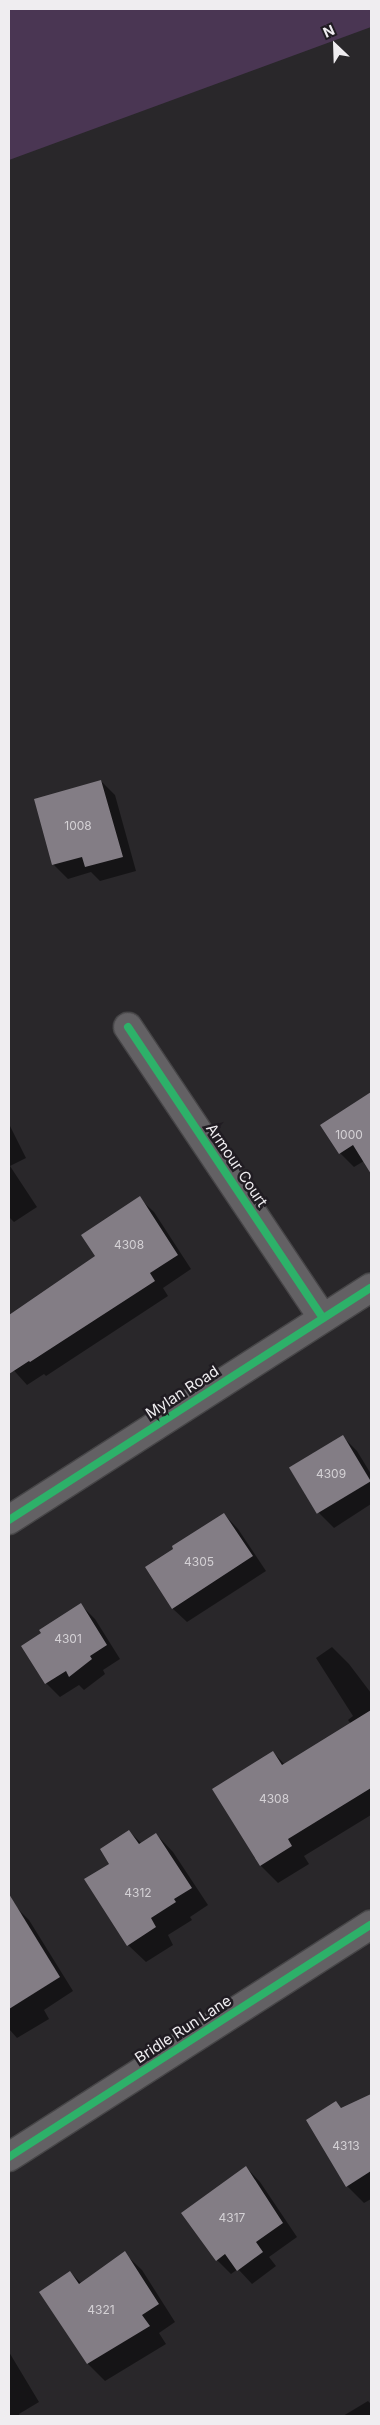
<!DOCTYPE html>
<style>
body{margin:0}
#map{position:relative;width:380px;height:2425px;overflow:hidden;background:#29272a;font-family:Inter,sans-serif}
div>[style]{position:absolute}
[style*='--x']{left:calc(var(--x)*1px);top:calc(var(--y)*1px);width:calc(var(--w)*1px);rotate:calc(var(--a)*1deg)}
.green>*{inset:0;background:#4a3653}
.shadow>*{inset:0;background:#0007}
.building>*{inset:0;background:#837d85;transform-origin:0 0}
.roads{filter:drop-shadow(1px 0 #464547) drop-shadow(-1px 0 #464547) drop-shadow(0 1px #464547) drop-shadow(0 -1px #464547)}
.minor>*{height:28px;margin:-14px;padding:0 14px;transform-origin:14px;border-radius:14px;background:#636164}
.cycleway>*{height:8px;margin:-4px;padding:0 4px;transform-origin:4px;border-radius:4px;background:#2db169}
span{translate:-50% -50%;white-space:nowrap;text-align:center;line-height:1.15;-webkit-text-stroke:5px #201c22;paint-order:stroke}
.number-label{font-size:12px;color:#d4d1d5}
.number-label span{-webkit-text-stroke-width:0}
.street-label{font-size:15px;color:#efedf0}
.frame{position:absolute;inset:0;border:10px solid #efedf0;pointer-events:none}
.north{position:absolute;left:310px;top:20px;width:50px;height:50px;-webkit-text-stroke:4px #201c22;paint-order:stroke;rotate:336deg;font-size:14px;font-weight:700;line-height:20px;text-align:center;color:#efedf0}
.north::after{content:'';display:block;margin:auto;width:18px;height:22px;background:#efedf0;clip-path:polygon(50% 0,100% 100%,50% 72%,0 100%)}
</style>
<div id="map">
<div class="green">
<i style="clip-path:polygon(9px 9px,371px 9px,371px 27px,9px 160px)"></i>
</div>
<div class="shadow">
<i style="clip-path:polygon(101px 781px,115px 795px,136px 871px,100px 881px,91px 872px,68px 879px,54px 865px,35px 800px)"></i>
<i style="clip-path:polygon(371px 1093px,371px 1172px,364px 1161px,354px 1167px,340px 1153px,322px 1125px)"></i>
<i style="clip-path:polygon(9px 1124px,26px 1158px,10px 1166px,37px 1207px,14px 1222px,9px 1217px)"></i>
<i style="clip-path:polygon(139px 1198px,154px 1212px,191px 1269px,163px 1288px,168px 1296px,46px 1376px,44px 1374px,27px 1385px,9px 1365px,9px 1316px,96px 1256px)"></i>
<i style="clip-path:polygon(343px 1437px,357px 1451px,371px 1474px,371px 1504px,334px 1528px,320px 1514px,292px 1469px)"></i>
<i style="clip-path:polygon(224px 1514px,238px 1529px,266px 1571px,187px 1622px,172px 1608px)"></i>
<i style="clip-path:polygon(81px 1605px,95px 1619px,120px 1659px,103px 1670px,105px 1674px,84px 1690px,79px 1685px,60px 1697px,46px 1683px)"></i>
<i style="clip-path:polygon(332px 1647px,349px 1664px,371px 1693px,371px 1815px,304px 1856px,309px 1864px,278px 1883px,261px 1866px,213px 1789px,273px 1752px,285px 1765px,351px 1724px,348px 1720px,353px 1716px,316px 1658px)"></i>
<i style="clip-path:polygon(129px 1831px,142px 1844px,156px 1834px,173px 1852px,208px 1905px,190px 1917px,192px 1920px,168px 1935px,173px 1945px,146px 1962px,128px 1945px,86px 1880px,111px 1864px)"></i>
<i style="clip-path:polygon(15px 1906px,29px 1920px,73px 1991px,44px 2010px,49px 2019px,17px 2038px,9px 2029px,9px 1909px)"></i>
<i style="clip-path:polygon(371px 2096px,371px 2199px,364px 2203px,347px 2186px,336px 2102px,342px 2109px)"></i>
<i style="clip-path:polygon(246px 2167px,260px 2182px,297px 2237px,269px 2257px,276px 2266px,252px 2284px,238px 2269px,231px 2274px,217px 2260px)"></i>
<i style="clip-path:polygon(124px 2253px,142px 2270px,175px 2322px,159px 2333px,166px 2344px,105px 2381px,88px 2364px,40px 2292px,70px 2272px,82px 2284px)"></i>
<i style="clip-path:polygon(9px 2352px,39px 2402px,19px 2414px,20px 2416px,9px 2416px)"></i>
<i style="clip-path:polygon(368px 2401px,371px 2404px,371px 2416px,343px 2416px)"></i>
</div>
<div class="building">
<i style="clip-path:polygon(101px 780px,123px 857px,85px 867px,82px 857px,52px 865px,34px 799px)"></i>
<i style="clip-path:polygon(371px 1092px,371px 1174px,353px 1145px,339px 1154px,320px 1125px)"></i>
<i style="clip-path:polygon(140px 1196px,178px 1255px,150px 1273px,155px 1281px,30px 1362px,29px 1361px,9px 1374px,9px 1315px,95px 1256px,81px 1235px)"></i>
<i style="left:343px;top:1435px;width:54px;height:63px;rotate:59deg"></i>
<i style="clip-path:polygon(224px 1513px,253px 1556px,172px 1609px,145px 1567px,173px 1549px,172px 1546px)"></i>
<i style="clip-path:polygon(81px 1603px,107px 1645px,90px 1656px,92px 1659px,69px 1677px,66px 1671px,45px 1684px,21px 1646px,41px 1633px,39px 1630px)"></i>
<i style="clip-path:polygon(371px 1710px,371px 1788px,288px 1839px,292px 1846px,260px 1866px,212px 1789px,273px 1751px,282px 1765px)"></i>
<i style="clip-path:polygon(129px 1830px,139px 1844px,156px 1833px,192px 1888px,174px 1899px,176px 1902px,151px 1918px,156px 1927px,127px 1946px,84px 1879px,109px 1864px,100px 1849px)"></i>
<i style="clip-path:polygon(9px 1894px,60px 1977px,9px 2009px)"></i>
<i style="clip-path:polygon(371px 2094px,371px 2171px,346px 2187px,306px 2120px,336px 2101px,341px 2108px)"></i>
<i style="clip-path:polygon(246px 2166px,283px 2223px,256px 2242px,263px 2252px,237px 2271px,225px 2254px,216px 2261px,181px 2213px)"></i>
<i style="clip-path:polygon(125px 2251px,159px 2304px,142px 2315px,150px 2326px,87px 2364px,39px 2292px,70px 2271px,79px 2284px)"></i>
</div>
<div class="roads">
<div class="minor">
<i style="--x:128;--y:1027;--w:350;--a:56.2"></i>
<i style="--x:9;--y:1520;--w:430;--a:-32.7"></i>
<i style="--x:9;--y:2157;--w:430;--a:-32.7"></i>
</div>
</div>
<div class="cycleway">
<i style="--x:128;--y:1027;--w:350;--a:56.2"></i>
<i style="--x:9;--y:1520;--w:430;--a:-32.7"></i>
<i style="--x:9;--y:2157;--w:430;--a:-32.7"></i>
</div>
<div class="number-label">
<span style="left:78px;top:826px">1008</span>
<span style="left:349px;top:1135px">1000</span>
<span style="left:129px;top:1245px">4308</span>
<span style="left:331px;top:1474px">4309</span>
<span style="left:199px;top:1562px">4305</span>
<span style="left:68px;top:1639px">4301</span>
<span style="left:274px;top:1799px">4308</span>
<span style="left:138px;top:1893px">4312</span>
<span style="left:346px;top:2146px">4313</span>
<span style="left:232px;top:2218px">4317</span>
<span style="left:101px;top:2310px">4321</span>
</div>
<div class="street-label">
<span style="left:237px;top:1165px;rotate:56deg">Armour Court</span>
<span style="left:182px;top:1392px;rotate:-33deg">Mylan Road</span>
<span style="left:183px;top:2029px;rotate:-33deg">Bridle Run Lane</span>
</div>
<div class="frame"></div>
<div class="north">N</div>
</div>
